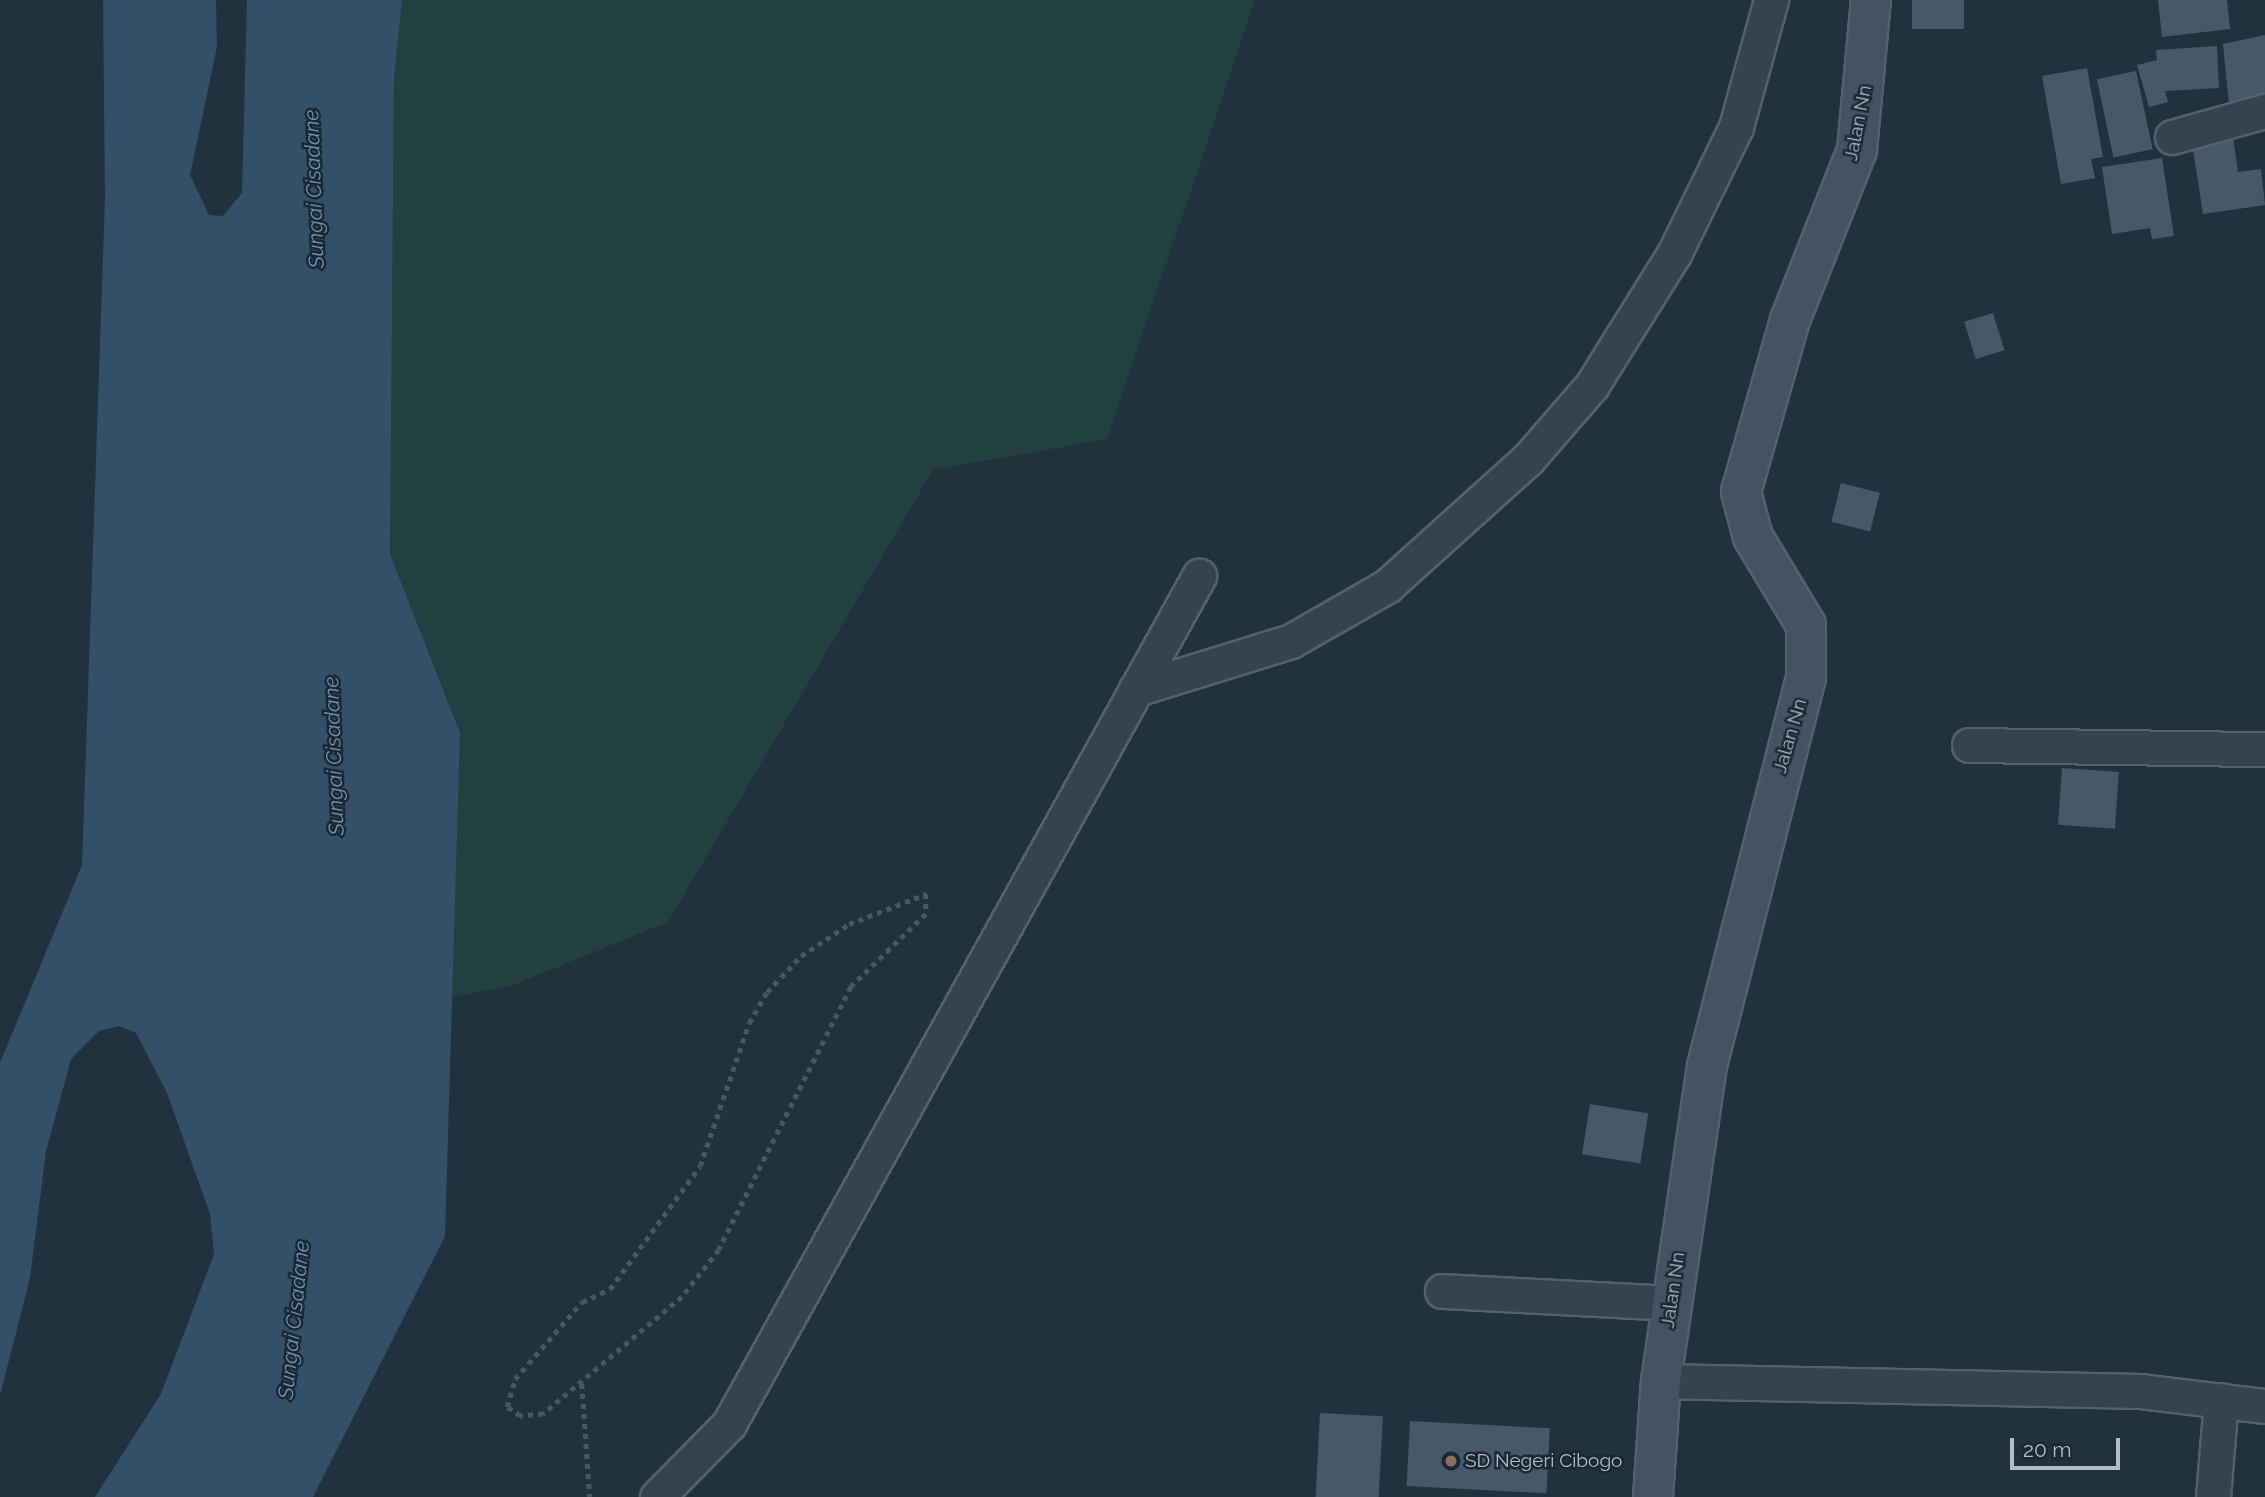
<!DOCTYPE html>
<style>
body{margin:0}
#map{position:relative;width:2265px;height:1497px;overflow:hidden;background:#21323f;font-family:Raleway,sans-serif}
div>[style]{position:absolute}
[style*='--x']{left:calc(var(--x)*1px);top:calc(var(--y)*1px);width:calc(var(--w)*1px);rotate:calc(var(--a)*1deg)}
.green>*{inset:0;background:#234040}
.water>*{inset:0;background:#335068}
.building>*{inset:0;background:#465969;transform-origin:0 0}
.path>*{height:4.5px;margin-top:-2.25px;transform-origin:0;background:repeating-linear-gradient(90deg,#415c5c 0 5px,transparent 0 10px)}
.roads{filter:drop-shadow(2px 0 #53616d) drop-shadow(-2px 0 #53616d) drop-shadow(0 2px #53616d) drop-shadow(0 -2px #53616d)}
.street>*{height:33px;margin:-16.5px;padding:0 16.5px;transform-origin:16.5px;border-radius:16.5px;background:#35434f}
.secondary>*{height:38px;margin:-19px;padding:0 19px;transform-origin:19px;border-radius:19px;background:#435363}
.dots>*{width:19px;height:19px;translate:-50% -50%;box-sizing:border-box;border:4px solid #1a2834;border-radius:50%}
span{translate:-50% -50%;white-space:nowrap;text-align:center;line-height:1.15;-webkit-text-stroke:5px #1a2834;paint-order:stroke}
.street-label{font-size:19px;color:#b1beca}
.poi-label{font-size:19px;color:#b1beca}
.left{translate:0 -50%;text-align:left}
.water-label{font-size:21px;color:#6e93b1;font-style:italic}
.scale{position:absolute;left:2010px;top:1438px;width:110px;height:32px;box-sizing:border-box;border:4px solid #b1beca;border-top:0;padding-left:9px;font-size:21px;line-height:24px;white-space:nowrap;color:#b1beca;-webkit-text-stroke:5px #1a2834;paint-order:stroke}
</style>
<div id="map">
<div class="green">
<i style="clip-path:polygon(402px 0,1255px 0,1107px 439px,933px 470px,668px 922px,508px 987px,450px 997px,460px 733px,390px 554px,394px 80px)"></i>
</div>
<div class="water">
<i style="clip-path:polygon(103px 0,216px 0,217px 47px,190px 175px,209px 215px,223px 216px,242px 193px,247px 0,402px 0,394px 80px,390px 554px,460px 733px,445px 1236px,313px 1497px,95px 1497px,161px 1394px,214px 1254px,210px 1214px,167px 1093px,136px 1033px,119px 1026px,99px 1031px,71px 1059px,46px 1151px,30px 1278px,0 1395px,0 1063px,82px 865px,105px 198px)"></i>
</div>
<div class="building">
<i style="left:1912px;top:0;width:52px;height:29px"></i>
<i style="clip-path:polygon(2158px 0,2227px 0,2230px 29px,2162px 37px)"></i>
<i style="clip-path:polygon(2265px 35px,2265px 102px,2229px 105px,2223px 44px)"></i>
<i style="clip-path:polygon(2217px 46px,2219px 88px,2165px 91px,2168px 102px,2149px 107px,2137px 65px,2157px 60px,2156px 50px)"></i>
<i style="clip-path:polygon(2087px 68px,2103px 157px,2091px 159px,2095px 178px,2061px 184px,2042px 76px)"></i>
<i style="left:2136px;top:71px;width:80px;height:40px;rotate:78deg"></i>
<i style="clip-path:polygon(2233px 137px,2238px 172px,2261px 169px,2265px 205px,2203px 214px,2192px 143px)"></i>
<i style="clip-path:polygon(2162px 158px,2174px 236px,2152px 239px,2150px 228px,2112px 234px,2102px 167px)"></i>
<i style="left:1993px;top:313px;width:39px;height:30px;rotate:73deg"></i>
<i style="left:1841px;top:483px;width:40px;height:40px;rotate:14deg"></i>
<i style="left:2062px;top:768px;width:57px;height:57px;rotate:4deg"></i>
<i style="left:1590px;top:1104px;width:59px;height:51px;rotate:9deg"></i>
<i style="left:1320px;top:1413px;width:63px;height:84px;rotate:3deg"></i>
<i style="left:1410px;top:1421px;width:140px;height:65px;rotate:3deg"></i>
</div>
<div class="path">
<i style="--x:926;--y:894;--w:20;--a:90"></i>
<i style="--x:926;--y:914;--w:105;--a:135.8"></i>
<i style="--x:851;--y:987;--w:294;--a:116.7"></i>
<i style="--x:719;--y:1250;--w:60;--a:128.2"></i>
<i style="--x:682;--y:1297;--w:182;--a:139.9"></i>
<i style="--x:543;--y:1414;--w:23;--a:175"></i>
<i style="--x:520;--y:1416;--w:16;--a:-145"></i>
<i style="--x:507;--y:1407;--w:29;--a:-74"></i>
<i style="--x:515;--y:1379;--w:102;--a:-49"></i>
<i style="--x:582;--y:1302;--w:31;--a:-25"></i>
<i style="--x:610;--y:1289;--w:152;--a:-53.8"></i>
<i style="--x:700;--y:1166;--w:151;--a:-71.1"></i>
<i style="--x:749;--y:1023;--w:36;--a:-60"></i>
<i style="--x:767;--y:992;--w:50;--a:-46.6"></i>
<i style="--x:801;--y:956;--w:58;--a:-33.7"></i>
<i style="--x:849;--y:924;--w:83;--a:-21.3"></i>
<i style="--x:582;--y:1384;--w:113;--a:86"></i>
</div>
<div class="roads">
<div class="street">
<i style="--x:2172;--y:137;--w:97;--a:-15.6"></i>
<i style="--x:1136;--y:689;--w:162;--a:-17.2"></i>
<i style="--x:1291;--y:641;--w:111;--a:-29.8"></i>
<i style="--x:1387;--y:586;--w:190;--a:-42"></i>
<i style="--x:1528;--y:459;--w:98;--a:-49.1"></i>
<i style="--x:1592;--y:385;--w:155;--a:-58"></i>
<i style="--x:1674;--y:254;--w:141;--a:-64"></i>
<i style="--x:1736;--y:127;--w:132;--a:-74.6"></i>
<i style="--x:1969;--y:745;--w:296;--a:0.8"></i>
<i style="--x:1442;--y:1291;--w:229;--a:3"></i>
<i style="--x:1661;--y:1381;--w:480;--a:1.2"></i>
<i style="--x:2141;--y:1391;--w:125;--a:6.9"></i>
<i style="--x:657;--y:1497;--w:103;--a:-45.4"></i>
<i style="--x:729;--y:1424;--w:970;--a:-61"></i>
<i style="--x:2213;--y:1497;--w:97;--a:-85.3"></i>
</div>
<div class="secondary">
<i style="--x:1653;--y:1497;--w:116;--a:-86.1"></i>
<i style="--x:1661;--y:1381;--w:318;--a:-81.7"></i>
<i style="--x:1707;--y:1066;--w:400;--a:-75.7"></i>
<i style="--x:1806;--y:678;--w:53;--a:-90"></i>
<i style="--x:1806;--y:625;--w:103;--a:-121.1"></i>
<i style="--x:1753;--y:537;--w:47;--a:-104.9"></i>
<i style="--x:1741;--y:492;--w:179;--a:-74.1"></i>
<i style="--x:1790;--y:320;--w:183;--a:-68.5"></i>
<i style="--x:1857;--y:150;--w:151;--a:-84.7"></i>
</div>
</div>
<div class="dots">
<i style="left:1451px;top:1461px;background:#8d6e63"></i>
</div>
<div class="street-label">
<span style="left:1858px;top:123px;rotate:-79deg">Jalan Nn</span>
<span style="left:1790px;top:736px;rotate:-74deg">Jalan Nn</span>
<span style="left:1673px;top:1290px;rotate:-82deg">Jalan Nn</span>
</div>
<div class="poi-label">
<span class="left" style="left:1465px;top:1461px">SD Negeri Cibogo</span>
</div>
<div class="water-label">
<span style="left:314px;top:189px;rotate:-92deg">Sungai Cisadane</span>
<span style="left:334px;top:756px;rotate:-92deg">Sungai Cisadane</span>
<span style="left:294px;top:1320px;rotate:-84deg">Sungai Cisadane</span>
</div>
<div class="scale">20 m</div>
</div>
